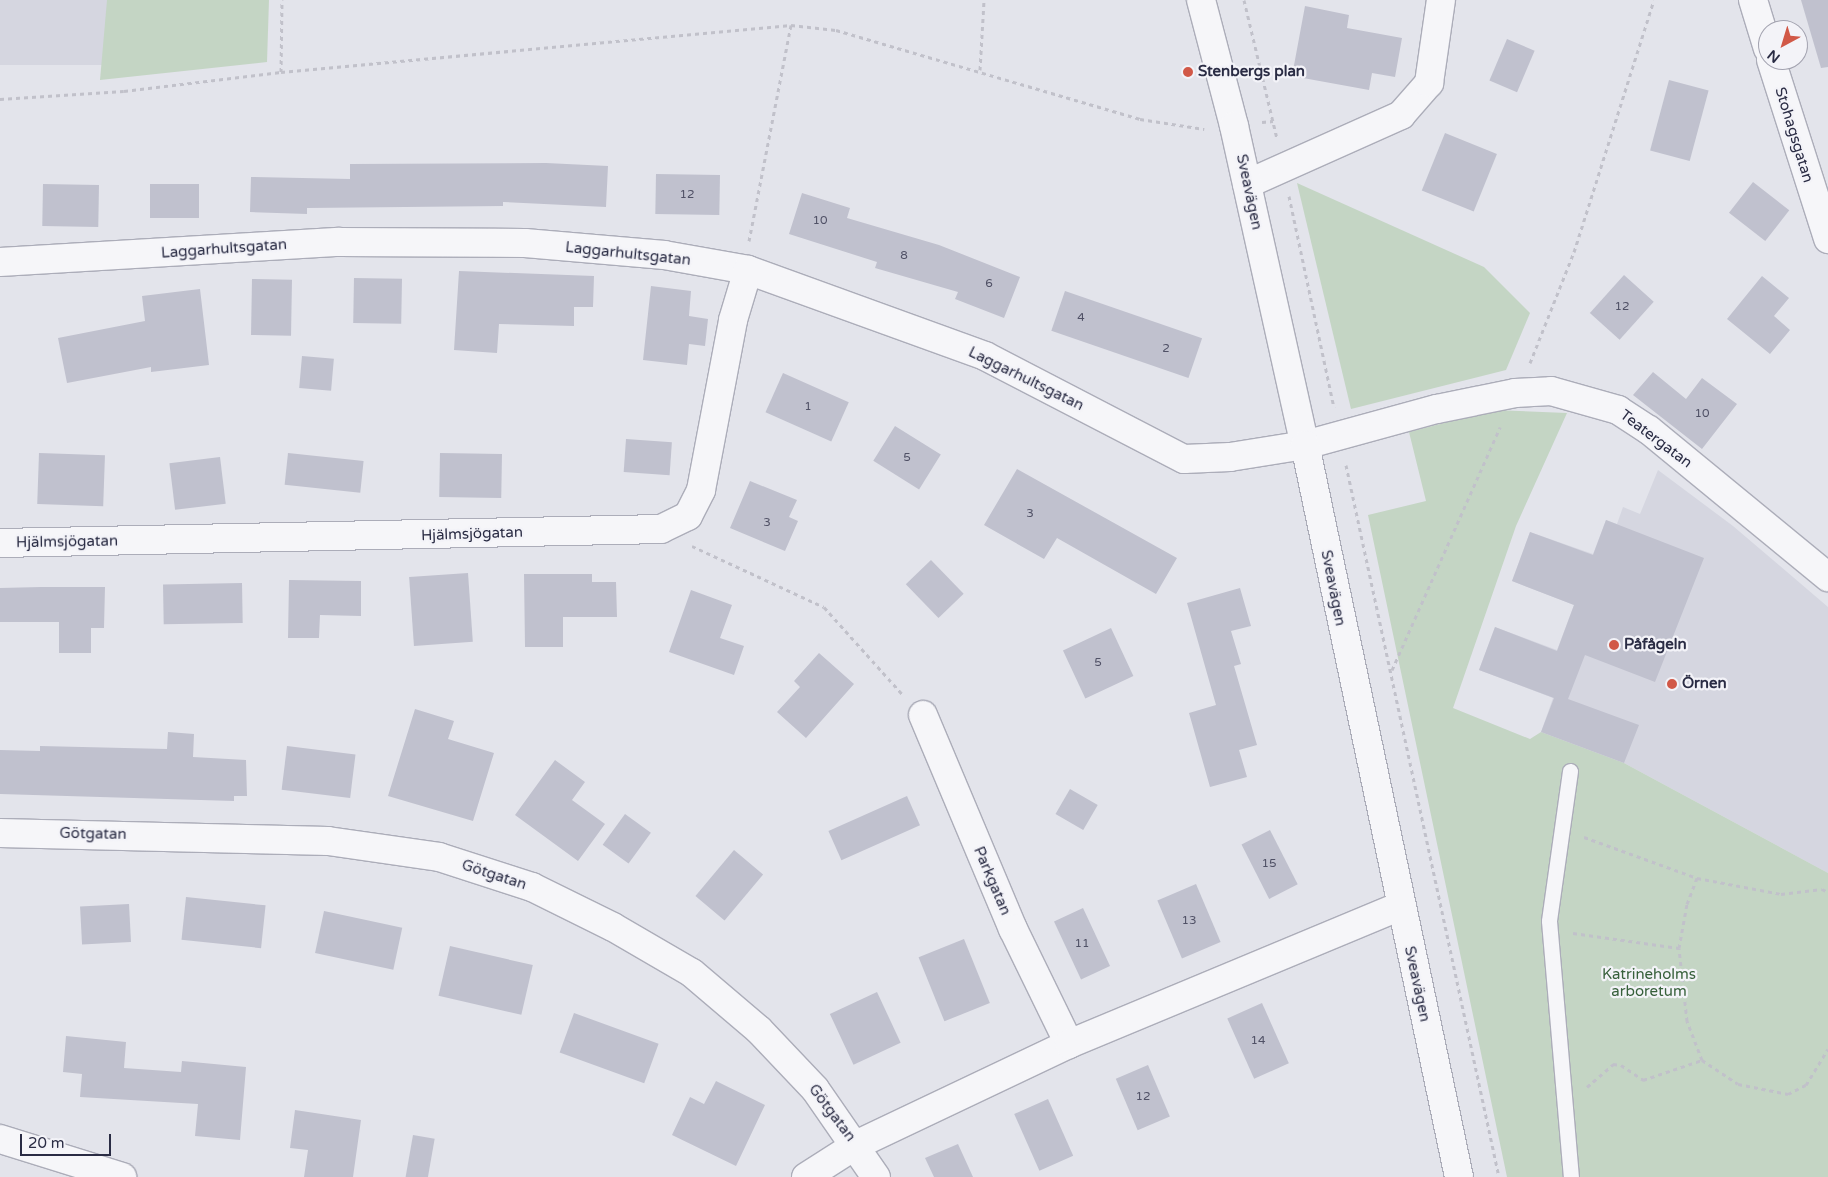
<!DOCTYPE html>
<meta charset="utf-8">
<style>
body{margin:0}
#map{position:relative;width:1828px;height:1177px;overflow:hidden;background:#e3e4eb;font-family:"Varela Round",sans-serif}
div>[style]{position:absolute}
[style*='--x']{left:calc(var(--x)*1px);top:calc(var(--y)*1px);width:calc(var(--w)*1px);rotate:calc(var(--a)*1deg)}
.built>*{inset:0;background:#d5d6e0;transform-origin:0 0}
.green>*{inset:0;background:#c4d5c4}
.building>*{inset:0;background:#c0c1ce;transform-origin:0 0}
.path>*{height:3px;margin-top:-1.5px;transform-origin:0;background:repeating-linear-gradient(90deg,#c1c1ca 0 4px,transparent 0 8px)}
.roads{filter:drop-shadow(1px 0 #acadb9) drop-shadow(-1px 0 #acadb9) drop-shadow(0 1px #acadb9) drop-shadow(0 -1px #acadb9)}
.service>*{height:15px;margin:-7.5px;padding:0 7.5px;transform-origin:7.5px;border-radius:7.5px;background:#f6f6f9}
.minor>*{height:28px;margin:-14px;padding:0 14px;transform-origin:14px;border-radius:14px;background:#f6f6f9}
.tertiary>*{height:28px;margin:-14px;padding:0 14px;transform-origin:14px;border-radius:14px;background:#f6f6f9}
.dots>*{width:14px;height:14px;translate:-50% -50%;box-sizing:border-box;border:2px solid #f3f3f8;border-radius:50%}
span{translate:-50% -50%;white-space:nowrap;text-align:center;line-height:1.15;-webkit-text-stroke:4.5px #f3f3f8;paint-order:stroke}
.number-label{font-size:12px;color:#505166}
.number-label span{-webkit-text-stroke-width:0}
.poi-label{font-size:15px;color:#2a2c44;font-weight:700}
.left{translate:0 -50%;text-align:left}
.street-label{font-size:15px;color:#2a2c44}
.park-label{font-size:15px;color:#37603b}
.north{position:absolute;left:1758px;top:20px;width:50px;height:50px;box-sizing:border-box;background:#f3f3f8;border:1px solid #a3a3b0;border-radius:50%;rotate:219deg;font-size:14px;font-weight:700;line-height:20px;text-align:center;color:#2a2c44}
.north::after{content:'';display:block;margin:auto;width:18px;height:22px;background:#d15847;clip-path:polygon(50% 0,100% 100%,50% 72%,0 100%)}
.scale{position:absolute;left:20px;top:1134px;width:91px;height:22px;box-sizing:border-box;border:2px solid #2a2c44;border-top:0;padding-left:6px;font-size:15px;line-height:18px;white-space:nowrap;color:#2a2c44;-webkit-text-stroke:4px #f3f3f8;paint-order:stroke}
</style>
<div id="map">
<div class="built">
<i style="left:0;top:0;width:168px;height:65px"></i>
<i style="clip-path:polygon(1658px 470px,1733px 526px,1828px 607px,1828px 873px,1624px 763px,1541px 732px,1553px 698px,1479px 670px,1495px 627px,1557px 650px,1574px 605px,1512px 581px,1530px 532px,1593px 554px,1606px 520px,1617px 524px,1623px 507px,1640px 514px)"></i>
</div>
<div class="green">
<i style="clip-path:polygon(107px 0,269px 0,267px 62px,100px 80px)"></i>
<i style="clip-path:polygon(1297px 183px,1484px 267px,1530px 313px,1506px 370px,1351px 409px)"></i>
<i style="clip-path:polygon(1494px 410px,1567px 413px,1516px 526px,1453px 708px,1530px 739px,1541px 732px,1624px 763px,1828px 873px,1828px 1177px,1507px 1177px,1368px 515px,1426px 501px,1409px 432px)"></i>
</div>
<div class="building">
<i style="clip-path:polygon(1801px 0,1828px 0,1828px 67px,1821px 68px)"></i>
<i style="clip-path:polygon(1305px 6px,1349px 15px,1347px 28px,1402px 38px,1395px 77px,1372px 73px,1369px 90px,1292px 76px)"></i>
<i style="left:1507px;top:39px;width:30px;height:45px;rotate:23deg"></i>
<i style="left:1669px;top:80px;width:41px;height:73px;rotate:15deg"></i>
<i style="left:1445px;top:133px;width:56px;height:62px;rotate:22deg"></i>
<i style="clip-path:polygon(546px 163px,608px 166px,606px 207px,503px 202px,503px 206px,307px 208px,307px 214px,250px 212px,251px 177px,350px 179px,350px 164px)"></i>
<i style="left:656px;top:174px;width:64px;height:40px;rotate:1deg"></i>
<i style="left:1753px;top:182px;width:46px;height:39px;rotate:38deg"></i>
<i style="left:43px;top:184px;width:56px;height:42px;rotate:1deg"></i>
<i style="left:150px;top:184px;width:49px;height:34px"></i>
<i style="clip-path:polygon(802px 193px,850px 208px,847px 218px,939px 245px,1020px 277px,1004px 318px,955px 299px,958px 292px,875px 268px,877px 262px,789px 234px)"></i>
<i style="clip-path:polygon(459px 271px,594px 276px,593px 307px,574px 307px,574px 326px,499px 324px,497px 353px,454px 350px)"></i>
<i style="left:1624px;top:275px;width:40px;height:51px;rotate:42deg"></i>
<i style="clip-path:polygon(1762px 276px,1789px 298px,1774px 316px,1790px 330px,1770px 354px,1727px 319px)"></i>
<i style="left:354px;top:278px;width:48px;height:45px;rotate:1deg"></i>
<i style="left:252px;top:279px;width:40px;height:56px;rotate:1deg"></i>
<i style="clip-path:polygon(651px 286px,691px 291px,689px 316px,708px 319px,705px 346px,689px 344px,687px 365px,643px 360px)"></i>
<i style="clip-path:polygon(200px 289px,209px 365px,151px 372px,151px 367px,67px 383px,58px 338px,145px 321px,142px 296px)"></i>
<i style="left:1065px;top:291px;width:145px;height:42px;rotate:19deg"></i>
<i style="left:302px;top:356px;width:32px;height:32px;rotate:5deg"></i>
<i style="clip-path:polygon(1653px 372px,1686px 399px,1702px 378px,1737px 404px,1702px 449px,1633px 395px)"></i>
<i style="left:783px;top:373px;width:72px;height:43px;rotate:24deg"></i>
<i style="left:895px;top:426px;width:54px;height:41px;rotate:32deg"></i>
<i style="left:626px;top:439px;width:46px;height:33px;rotate:4deg"></i>
<i style="left:39px;top:453px;width:66px;height:51px;rotate:2deg"></i>
<i style="left:288px;top:453px;width:76px;height:32px;rotate:6deg"></i>
<i style="left:440px;top:453px;width:62px;height:44px;rotate:1deg"></i>
<i style="left:220px;top:457px;width:47px;height:51px;rotate:83deg"></i>
<i style="clip-path:polygon(1017px 469px,1177px 558px,1156px 594px,1057px 538px,1044px 559px,984px 525px)"></i>
<i style="clip-path:polygon(750px 481px,797px 500px,789px 517px,798px 521px,785px 551px,730px 528px)"></i>
<i style="clip-path:polygon(1606px 520px,1704px 558px,1655px 682px,1585px 655px,1568px 699px,1639px 725px,1624px 763px,1541px 732px,1554px 698px,1479px 670px,1495px 627px,1557px 651px,1574px 605px,1512px 581px,1530px 532px,1593px 555px)"></i>
<i style="left:931px;top:560px;width:47px;height:35px;rotate:46deg"></i>
<i style="left:468px;top:573px;width:69px;height:59px;rotate:86deg"></i>
<i style="clip-path:polygon(524px 574px,592px 574px,592px 582px,616px 582px,617px 617px,563px 617px,563px 647px,525px 647px)"></i>
<i style="clip-path:polygon(289px 580px,361px 581px,361px 616px,320px 615px,319px 638px,288px 638px)"></i>
<i style="left:242px;top:583px;width:40px;height:79px;rotate:89deg"></i>
<i style="clip-path:polygon(41px 587px,105px 587px,104px 628px,91px 628px,91px 653px,59px 653px,59px 622px,0 622px,0 588px)"></i>
<i style="clip-path:polygon(1240px 588px,1251px 626px,1231px 631px,1241px 664px,1234px 666px,1257px 745px,1239px 750px,1247px 777px,1210px 787px,1189px 713px,1216px 705px,1187px 603px)"></i>
<i style="clip-path:polygon(691px 590px,732px 605px,720px 638px,744px 646px,734px 675px,669px 652px)"></i>
<i style="left:1111px;top:628px;width:53px;height:53px;rotate:65deg"></i>
<i style="clip-path:polygon(819px 653px,854px 684px,806px 738px,777px 712px,800px 687px,794px 681px)"></i>
<i style="clip-path:polygon(415px 709px,454px 721px,448px 739px,494px 753px,473px 821px,388px 796px)"></i>
<i style="clip-path:polygon(168px 732px,194px 734px,193px 757px,246px 760px,247px 796px,234px 796px,234px 801px,0 794px,0 750px,40px 751px,40px 746px,167px 749px)"></i>
<i style="left:287px;top:746px;width:69px;height:44px;rotate:7deg"></i>
<i style="clip-path:polygon(555px 760px,585px 782px,572px 800px,605px 824px,578px 861px,515px 815px)"></i>
<i style="left:1070px;top:789px;width:32px;height:29px;rotate:30deg"></i>
<i style="left:907px;top:796px;width:32px;height:86px;rotate:66deg"></i>
<i style="left:625px;top:814px;width:32px;height:38px;rotate:36deg"></i>
<i style="left:1270px;top:830px;width:61px;height:32px;rotate:63deg"></i>
<i style="left:734px;top:850px;width:38px;height:60px;rotate:40deg"></i>
<i style="left:1196px;top:884px;width:63px;height:42px;rotate:67deg"></i>
<i style="left:186px;top:897px;width:80px;height:43px;rotate:6deg"></i>
<i style="left:129px;top:904px;width:38px;height:49px;rotate:87deg"></i>
<i style="left:1083px;top:908px;width:64px;height:32px;rotate:65deg"></i>
<i style="left:324px;top:911px;width:80px;height:43px;rotate:12deg"></i>
<i style="left:964px;top:939px;width:69px;height:49px;rotate:68deg"></i>
<i style="left:450px;top:946px;width:85px;height:51px;rotate:13deg"></i>
<i style="left:877px;top:992px;width:56px;height:52px;rotate:65deg"></i>
<i style="left:1262px;top:1003px;width:66px;height:38px;rotate:66deg"></i>
<i style="left:574px;top:1013px;width:90px;height:42px;rotate:20deg"></i>
<i style="clip-path:polygon(66px 1036px,126px 1042px,124px 1068px,181px 1072px,182px 1061px,246px 1067px,240px 1140px,195px 1136px,198px 1104px,80px 1097px,82px 1074px,63px 1072px)"></i>
<i style="left:1148px;top:1065px;width:56px;height:35px;rotate:67deg"></i>
<i style="clip-path:polygon(716px 1081px,765px 1105px,736px 1166px,672px 1135px,690px 1097px,704px 1104px)"></i>
<i style="left:1048px;top:1099px;width:62px;height:37px;rotate:66deg"></i>
<i style="clip-path:polygon(295px 1110px,361px 1120px,353px 1177px,304px 1177px,308px 1150px,290px 1148px)"></i>
<i style="left:413px;top:1135px;width:22px;height:43px;rotate:10deg"></i>
<i style="clip-path:polygon(958px 1144px,973px 1177px,934px 1177px,925px 1158px)"></i>
</div>
<div class="path">
<i style="--x:1244;--y:0;--w:142;--a:76.6"></i>
<i style="--x:980;--y:70;--w:70;--a:-86.7"></i>
<i style="--x:281;--y:72;--w:72;--a:-89.2"></i>
<i style="--x:0;--y:99;--w:124;--a:-3.7"></i>
<i style="--x:124;--y:91;--w:158;--a:-6.9"></i>
<i style="--x:281;--y:72;--w:512;--a:-5.27"></i>
<i style="--x:791;--y:25;--w:45;--a:6.3"></i>
<i style="--x:836;--y:30;--w:317;--a:16.3"></i>
<i style="--x:1140;--y:119;--w:65;--a:8.9"></i>
<i style="--x:1262;--y:122;--w:11;--a:-5"></i>
<i style="--x:1289;--y:196;--w:216;--a:78"></i>
<i style="--x:749;--y:241;--w:220;--a:-79"></i>
<i style="--x:1530;--y:363;--w:119;--a:-68.4"></i>
<i style="--x:1574;--y:252;--w:264;--a:-72.4"></i>
<i style="--x:1346;--y:465;--w:728;--a:77.87"></i>
<i style="--x:692;--y:546;--w:145;--a:24.8"></i>
<i style="--x:824;--y:607;--w:118;--a:48.1"></i>
<i style="--x:1392;--y:670;--w:266;--a:-66"></i>
<i style="--x:1584;--y:837;--w:120;--a:19.9"></i>
<i style="--x:1573;--y:933;--w:107;--a:8.1"></i>
<i style="--x:1702;--y:1060;--w:43;--a:33.7"></i>
<i style="--x:1738;--y:1084;--w:51;--a:11.3"></i>
<i style="--x:1788;--y:1094;--w:20;--a:-27"></i>
<i style="--x:1806;--y:1085;--w:42;--a:-58.6"></i>
<i style="--x:1587;--y:1087;--w:35;--a:-41"></i>
<i style="--x:1613;--y:1064;--w:8;--a:7"></i>
<i style="--x:1621;--y:1065;--w:27;--a:34"></i>
<i style="--x:1643;--y:1080;--w:62;--a:-18.7"></i>
<i style="--x:1702;--y:1060;--w:42;--a:-111"></i>
<i style="--x:1687;--y:1021;--w:73;--a:-96.3"></i>
<i style="--x:1679;--y:948;--w:45;--a:-79.7"></i>
<i style="--x:1687;--y:904;--w:28;--a:-69"></i>
<i style="--x:1697;--y:878;--w:86;--a:10.8"></i>
<i style="--x:1781;--y:894;--w:41;--a:-7"></i>
<i style="--x:1822;--y:889;--w:7;--a:27"></i>
</div>
<div class="roads">
<div class="service">
<i style="--x:1570;--y:771;--w:151;--a:98"></i>
<i style="--x:1549;--y:921;--w:257;--a:85.1"></i>
</div>
<div class="minor">
<i style="--x:1753;--y:0;--w:51;--a:73"></i>
<i style="--x:1771;--y:60;--w:188;--a:72.3"></i>
<i style="--x:1247;--y:184;--w:169;--a:-24.1"></i>
<i style="--x:1401;--y:115;--w:43;--a:-48.8"></i>
<i style="--x:1429;--y:83;--w:84;--a:-81.8"></i>
<i style="--x:0;--y:262;--w:340;--a:-3.4"></i>
<i style="--x:339;--y:242;--w:186;--a:0.3"></i>
<i style="--x:525;--y:243;--w:140;--a:4.9"></i>
<i style="--x:664;--y:255;--w:85;--a:10.1"></i>
<i style="--x:748;--y:270;--w:252;--a:19.9"></i>
<i style="--x:985;--y:356;--w:224;--a:27.4"></i>
<i style="--x:1184;--y:459;--w:46;--a:-2.5"></i>
<i style="--x:1230;--y:457;--w:76;--a:-9.1"></i>
<i style="--x:1305;--y:445;--w:137;--a:-15.3"></i>
<i style="--x:1437;--y:409;--w:80;--a:-11.6"></i>
<i style="--x:1515;--y:393;--w:36;--a:-3"></i>
<i style="--x:1551;--y:391;--w:70;--a:15.8"></i>
<i style="--x:1618;--y:410;--w:37;--a:33"></i>
<i style="--x:1649;--y:430;--w:232;--a:39.4"></i>
<i style="--x:0;--y:543;--w:661;--a:-1.21"></i>
<i style="--x:661;--y:529;--w:30;--a:-26"></i>
<i style="--x:688;--y:516;--w:29;--a:-63"></i>
<i style="--x:701;--y:490;--w:173;--a:-79.3"></i>
<i style="--x:733;--y:320;--w:52;--a:-73.3"></i>
<i style="--x:923;--y:715;--w:232;--a:67.2"></i>
<i style="--x:1013;--y:929;--w:128;--a:64"></i>
<i style="--x:0;--y:833;--w:328;--a:1.4"></i>
<i style="--x:328;--y:841;--w:112;--a:8.2"></i>
<i style="--x:439;--y:857;--w:98;--a:17.9"></i>
<i style="--x:532;--y:887;--w:90;--a:26.3"></i>
<i style="--x:613;--y:927;--w:91;--a:30.2"></i>
<i style="--x:692;--y:973;--w:88;--a:40.4"></i>
<i style="--x:759;--y:1030;--w:81;--a:46.5"></i>
<i style="--x:815;--y:1089;--w:107;--a:55.3"></i>
<i style="--x:0;--y:1139;--w:128;--a:17.3"></i>
<i style="--x:806;--y:1177;--w:59;--a:-32.6"></i>
<i style="--x:856;--y:1145;--w:236;--a:-25.4"></i>
<i style="--x:1069;--y:1044;--w:360;--a:-22.6"></i>
</div>
<div class="tertiary">
<i style="--x:1201;--y:0;--w:130;--a:75.3"></i>
<i style="--x:1234;--y:126;--w:327;--a:77.5"></i>
<i style="--x:1305;--y:445;--w:748;--a:78.12"></i>
</div>
</div>
<div class="dots">
<i style="left:1188px;top:72px;background:#d15847"></i>
<i style="left:1614px;top:645px;background:#d15847"></i>
<i style="left:1672px;top:684px;background:#d15847"></i>
</div>
<div class="number-label">
<span style="left:687px;top:195px">12</span>
<span style="left:820px;top:221px">10</span>
<span style="left:904px;top:256px">8</span>
<span style="left:989px;top:284px">6</span>
<span style="left:1622px;top:307px">12</span>
<span style="left:1081px;top:318px">4</span>
<span style="left:1166px;top:349px">2</span>
<span style="left:808px;top:407px">1</span>
<span style="left:1702px;top:414px">10</span>
<span style="left:907px;top:458px">5</span>
<span style="left:1030px;top:514px">3</span>
<span style="left:767px;top:523px">3</span>
<span style="left:1098px;top:663px">5</span>
<span style="left:1269px;top:864px">15</span>
<span style="left:1189px;top:921px">13</span>
<span style="left:1082px;top:944px">11</span>
<span style="left:1258px;top:1041px">14</span>
<span style="left:1143px;top:1097px">12</span>
</div>
<div class="poi-label">
<span class="left" style="left:1198px;top:72px">Stenbergs plan</span>
<span class="left" style="left:1624px;top:645px">Påfågeln</span>
<span class="left" style="left:1682px;top:684px">Örnen</span>
</div>
<div class="street-label">
<span style="left:1794px;top:135px;rotate:73deg">Stohagsgatan</span>
<span style="left:1249px;top:192px;rotate:78deg">Sveavägen</span>
<span style="left:224px;top:249px;rotate:-4deg">Laggarhultsgatan</span>
<span style="left:628px;top:254px;rotate:6deg">Laggarhultsgatan</span>
<span style="left:1026px;top:379px;rotate:26deg">Laggarhultsgatan</span>
<span style="left:1656px;top:439px;rotate:37deg">Teatergatan</span>
<span style="left:472px;top:534px;rotate:-2deg">Hjälmsjögatan</span>
<span style="left:67px;top:542px;rotate:-1deg">Hjälmsjögatan</span>
<span style="left:1333px;top:588px;rotate:79deg">Sveavägen</span>
<span style="left:93px;top:834px;rotate:1deg">Götgatan</span>
<span style="left:494px;top:875px;rotate:18deg">Götgatan</span>
<span style="left:992px;top:881px;rotate:67deg">Parkgatan</span>
<span style="left:1417px;top:984px;rotate:78deg">Sveavägen</span>
<span style="left:832px;top:1113px;rotate:53deg">Götgatan</span>
</div>
<div class="park-label">
<span style="left:1649px;top:983px">Katrineholms<br>arboretum</span>
</div>
<div class="north">N</div>
<div class="scale">20 m</div>
</div>
